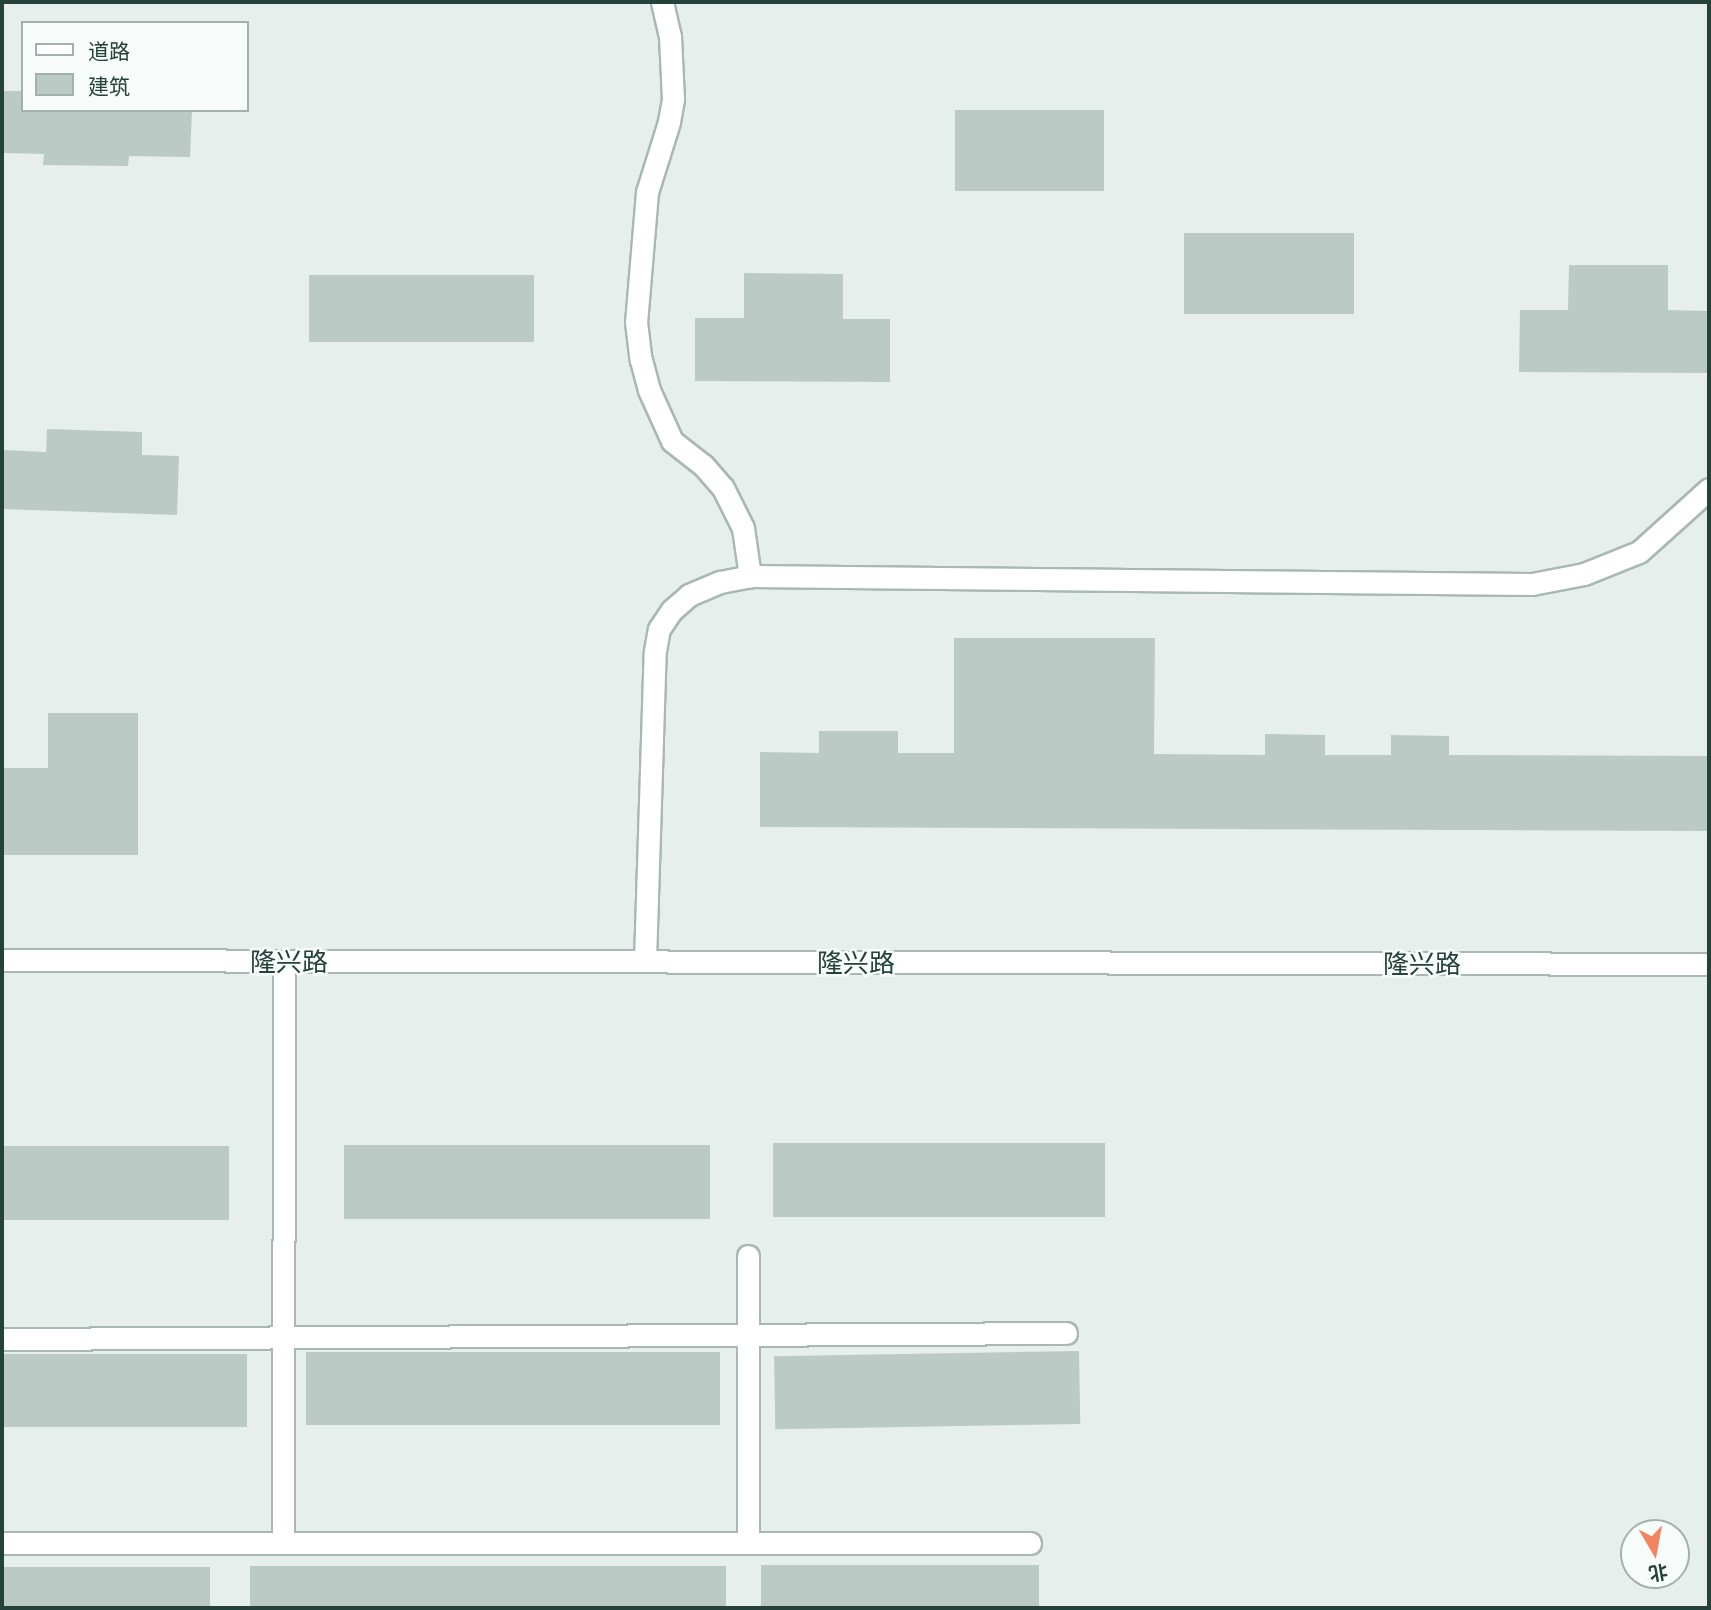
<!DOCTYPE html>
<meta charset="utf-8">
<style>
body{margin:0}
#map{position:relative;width:1711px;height:1610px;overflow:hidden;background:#e6efeb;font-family:Commissioner,"Noto Sans SC",sans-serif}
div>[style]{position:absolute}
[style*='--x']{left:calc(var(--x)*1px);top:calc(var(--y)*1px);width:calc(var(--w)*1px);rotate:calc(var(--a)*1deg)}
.building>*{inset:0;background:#bbcac4;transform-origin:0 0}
.roads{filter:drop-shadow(2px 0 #a8b8b2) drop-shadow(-2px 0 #a8b8b2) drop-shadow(0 2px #a8b8b2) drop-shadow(0 -2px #a8b8b2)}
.lane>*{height:21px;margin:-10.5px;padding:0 10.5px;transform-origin:10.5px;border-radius:10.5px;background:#fff}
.secondary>*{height:21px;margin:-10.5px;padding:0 10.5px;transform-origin:10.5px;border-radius:10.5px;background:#fff}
span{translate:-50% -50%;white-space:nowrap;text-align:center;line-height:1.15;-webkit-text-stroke:5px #f7fbf9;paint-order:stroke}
.street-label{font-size:26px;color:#24423a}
.frame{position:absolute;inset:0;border:4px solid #24423a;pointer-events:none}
.legend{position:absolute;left:21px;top:21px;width:228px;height:91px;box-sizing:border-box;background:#f7fbf9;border:2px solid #a3b1ad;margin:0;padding:9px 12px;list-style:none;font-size:21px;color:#24423a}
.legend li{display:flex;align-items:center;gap:14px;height:35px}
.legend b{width:35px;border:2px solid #a3b1ad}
.north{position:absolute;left:1620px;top:1519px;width:70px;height:70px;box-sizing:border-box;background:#f7fbf9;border:2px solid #a3b1ad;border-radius:50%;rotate:170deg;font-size:19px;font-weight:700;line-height:28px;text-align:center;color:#24423a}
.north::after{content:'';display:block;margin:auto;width:24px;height:32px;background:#f4845f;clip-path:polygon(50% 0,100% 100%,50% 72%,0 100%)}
</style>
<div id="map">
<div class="building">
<i style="clip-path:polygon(2px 91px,23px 91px,23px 110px,192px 110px,190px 157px,129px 156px,128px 166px,43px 165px,44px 154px,2px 153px)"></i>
<i style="left:955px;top:110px;width:149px;height:81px"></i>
<i style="left:1184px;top:233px;width:170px;height:81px"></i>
<i style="clip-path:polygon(1569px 265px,1668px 265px,1668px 310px,1709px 311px,1709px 373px,1519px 372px,1520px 310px,1568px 310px)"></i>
<i style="clip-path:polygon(744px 273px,843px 274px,843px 319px,890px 319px,890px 382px,695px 381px,695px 318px,744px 318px)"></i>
<i style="left:309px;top:275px;width:225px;height:67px"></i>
<i style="clip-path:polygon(47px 429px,142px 432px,142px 455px,179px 456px,177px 515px,2px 509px,2px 450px,46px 452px)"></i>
<i style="clip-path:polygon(954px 638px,1155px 638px,1154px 754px,1265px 755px,1265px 734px,1325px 735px,1325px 755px,1391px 755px,1391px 735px,1449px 736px,1449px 755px,1709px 756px,1709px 831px,760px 827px,760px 752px,819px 753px,819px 731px,898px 731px,898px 753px,954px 753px)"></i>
<i style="clip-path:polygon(48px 713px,138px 713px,138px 855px,2px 855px,2px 768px,48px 768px)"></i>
<i style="left:1105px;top:1143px;width:74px;height:332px;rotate:90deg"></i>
<i style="left:344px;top:1145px;width:366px;height:74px"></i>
<i style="left:2px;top:1146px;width:227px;height:74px"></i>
<i style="left:1079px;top:1351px;width:73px;height:305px;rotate:89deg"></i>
<i style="left:720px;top:1352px;width:73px;height:414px;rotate:90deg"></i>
<i style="left:2px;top:1354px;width:245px;height:73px"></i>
<i style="left:1039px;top:1565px;width:43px;height:278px;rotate:90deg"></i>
<i style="left:726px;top:1566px;width:42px;height:476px;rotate:90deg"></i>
<i style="left:210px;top:1567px;width:41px;height:208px;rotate:90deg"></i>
</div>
<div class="roads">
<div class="lane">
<i style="--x:662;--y:2;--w:35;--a:77"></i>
<i style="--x:670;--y:36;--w:63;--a:87.3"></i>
<i style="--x:673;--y:99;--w:23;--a:100"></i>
<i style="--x:669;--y:122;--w:73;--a:107.4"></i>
<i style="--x:647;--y:192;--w:130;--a:94.8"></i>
<i style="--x:636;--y:322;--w:38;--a:83"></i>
<i style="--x:641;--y:360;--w:31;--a:75"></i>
<i style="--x:649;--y:390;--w:56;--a:65.7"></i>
<i style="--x:672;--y:441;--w:39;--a:38"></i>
<i style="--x:703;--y:465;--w:30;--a:49"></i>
<i style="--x:723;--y:488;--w:45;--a:63.4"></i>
<i style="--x:743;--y:528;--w:49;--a:81.7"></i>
<i style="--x:645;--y:961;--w:310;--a:-88.2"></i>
<i style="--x:655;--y:651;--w:22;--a:-80"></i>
<i style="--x:659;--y:629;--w:23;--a:-56"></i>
<i style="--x:672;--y:610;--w:23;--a:-41"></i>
<i style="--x:689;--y:595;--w:34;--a:-23"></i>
<i style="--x:720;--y:582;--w:31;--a:-11"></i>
<i style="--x:750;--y:576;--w:782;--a:0.59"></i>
<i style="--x:1532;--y:584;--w:53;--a:-10.9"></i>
<i style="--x:1584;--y:574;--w:59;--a:-21.8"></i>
<i style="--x:1639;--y:552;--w:94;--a:-42"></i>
<i style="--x:748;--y:1256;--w:287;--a:90"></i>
<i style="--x:2;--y:1339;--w:1064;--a:-0.32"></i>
<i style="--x:2;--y:1543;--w:1028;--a:0"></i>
<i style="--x:283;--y:1543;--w:582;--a:-89.9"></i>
</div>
<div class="secondary">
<i style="--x:2;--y:960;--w:1707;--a:0.13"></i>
</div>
</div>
<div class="street-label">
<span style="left:289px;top:961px">隆兴路</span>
<span style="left:856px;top:962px">隆兴路</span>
<span style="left:1422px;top:963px">隆兴路</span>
</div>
<div class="frame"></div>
<ul class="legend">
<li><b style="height:9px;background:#fff"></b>道路</li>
<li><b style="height:19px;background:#bbcac4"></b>建筑</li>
</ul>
<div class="north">北</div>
</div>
